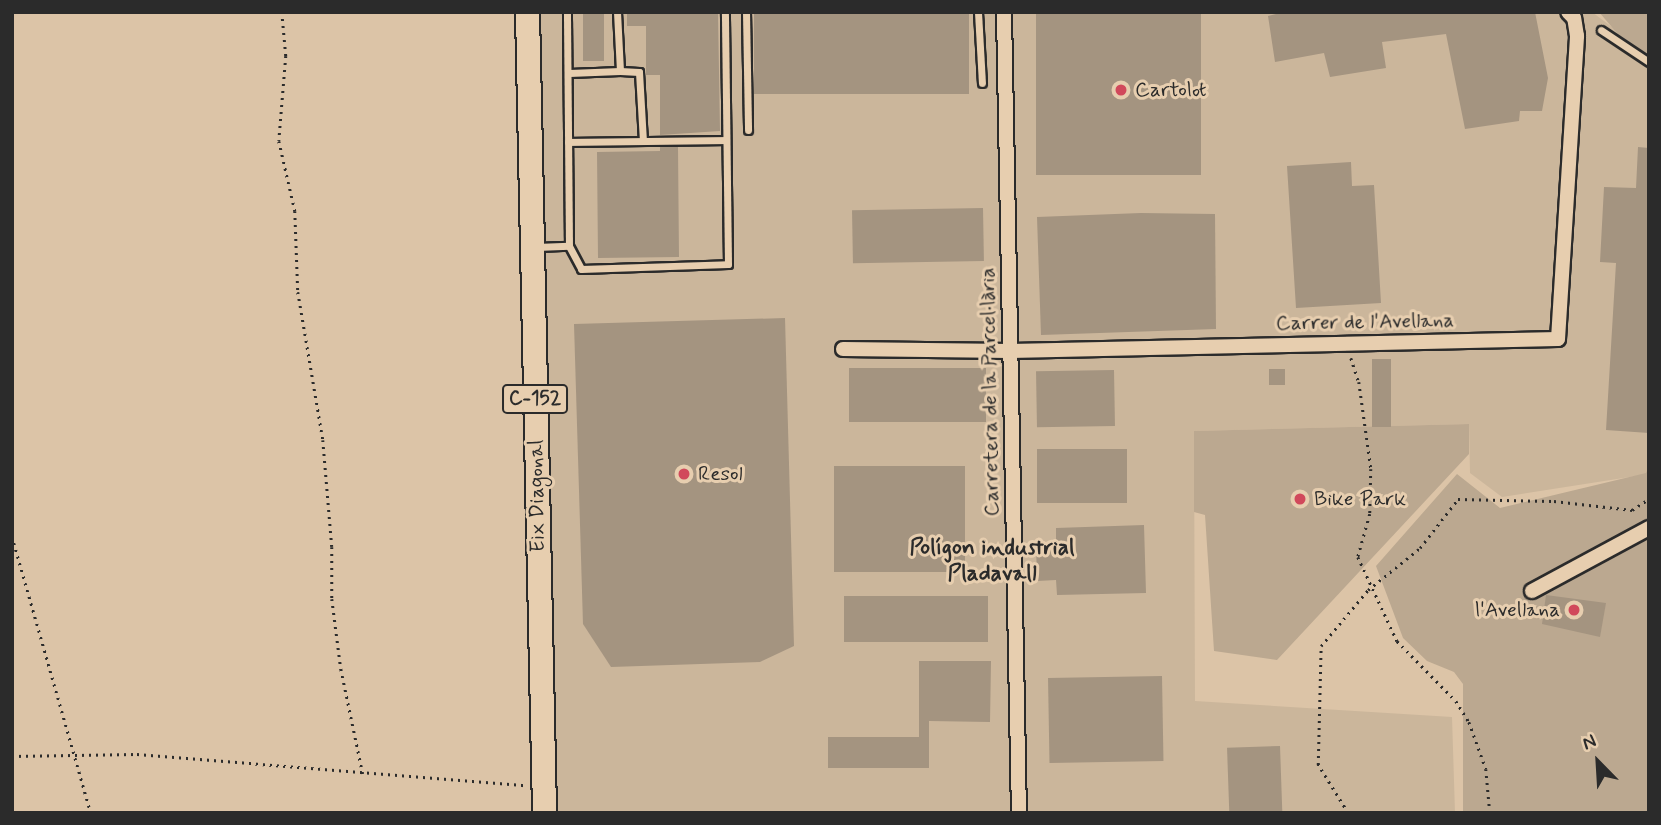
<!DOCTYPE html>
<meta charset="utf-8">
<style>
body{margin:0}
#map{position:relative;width:1661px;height:825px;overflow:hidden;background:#dcc4a7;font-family:Mynerve,sans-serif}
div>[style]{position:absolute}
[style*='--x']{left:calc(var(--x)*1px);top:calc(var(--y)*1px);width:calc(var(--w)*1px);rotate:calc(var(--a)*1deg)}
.built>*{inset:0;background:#cbb69b}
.green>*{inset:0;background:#bba890}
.building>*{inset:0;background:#a49480;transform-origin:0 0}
.path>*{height:2.5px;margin-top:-1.25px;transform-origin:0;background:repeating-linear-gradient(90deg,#2b2b2b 0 2px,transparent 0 7px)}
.roads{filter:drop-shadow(2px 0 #2b2b2b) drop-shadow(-2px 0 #2b2b2b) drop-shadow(0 2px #2b2b2b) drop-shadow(0 -2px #2b2b2b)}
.lane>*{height:7px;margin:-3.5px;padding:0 3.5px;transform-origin:3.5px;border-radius:3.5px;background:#e7ceaf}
.street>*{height:14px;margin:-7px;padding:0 7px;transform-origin:7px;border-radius:7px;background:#e7ceaf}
.primary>*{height:23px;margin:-11.5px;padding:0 11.5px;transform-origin:11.5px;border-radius:11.5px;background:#e7ceaf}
.dots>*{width:19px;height:19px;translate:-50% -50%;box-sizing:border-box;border:4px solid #e7ceaf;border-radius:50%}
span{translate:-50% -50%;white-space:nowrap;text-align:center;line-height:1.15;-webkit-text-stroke:6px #e7ceaf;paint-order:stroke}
.shield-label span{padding:2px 5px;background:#e7ceaf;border:2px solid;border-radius:5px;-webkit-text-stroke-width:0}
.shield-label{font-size:19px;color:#2b2b2b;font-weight:700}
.poi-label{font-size:21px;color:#2b2b2b}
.left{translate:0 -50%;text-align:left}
.right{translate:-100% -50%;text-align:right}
.street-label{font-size:21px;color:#2b2b2b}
.neighbourhood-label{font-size:23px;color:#2b2b2b;font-weight:700}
.frame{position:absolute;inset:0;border:14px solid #2b2b2b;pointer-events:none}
.north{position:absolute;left:1563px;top:727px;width:70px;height:70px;-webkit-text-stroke:5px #e7ceaf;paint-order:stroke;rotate:336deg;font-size:19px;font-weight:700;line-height:28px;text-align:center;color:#2b2b2b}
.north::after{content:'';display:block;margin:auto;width:24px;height:32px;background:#2b2b2b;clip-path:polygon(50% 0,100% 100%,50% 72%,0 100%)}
</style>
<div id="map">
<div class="built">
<i style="clip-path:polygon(538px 12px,1592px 12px,1649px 55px,1649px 474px,1502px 497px,1470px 473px,1469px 424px,1194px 431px,1195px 701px,1452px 717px,1455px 813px,557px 813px)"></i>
</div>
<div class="green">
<i style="clip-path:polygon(1599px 12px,1649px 12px,1649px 58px,1622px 39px)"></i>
<i style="clip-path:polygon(1469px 424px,1469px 454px,1277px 660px,1214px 651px,1205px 515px,1194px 512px,1194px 431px)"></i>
<i style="clip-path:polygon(1649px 467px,1649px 813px,1463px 813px,1463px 684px,1454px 672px,1427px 661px,1403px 638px,1376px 566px,1457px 474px,1500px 508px,1646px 473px)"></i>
</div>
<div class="building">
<i style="left:583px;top:12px;width:21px;height:49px"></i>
<i style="clip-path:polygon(627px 12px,718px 12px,720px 131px,660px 135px,660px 75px,646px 75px,646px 26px,627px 26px)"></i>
<i style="left:754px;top:12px;width:215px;height:82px"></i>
<i style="left:1036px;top:12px;width:165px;height:163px"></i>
<i style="clip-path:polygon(1284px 12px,1535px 12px,1548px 78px,1542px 111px,1520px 111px,1519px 121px,1465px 129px,1446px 34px,1382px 42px,1386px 68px,1330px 77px,1324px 53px,1275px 62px,1268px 16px)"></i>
<i style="clip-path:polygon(660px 147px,678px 147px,679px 257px,598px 258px,597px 152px,660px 151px)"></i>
<i style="clip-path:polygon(1638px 147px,1649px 148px,1649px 433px,1606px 430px,1616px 263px,1600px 262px,1604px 187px,1636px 188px)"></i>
<i style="clip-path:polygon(1351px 162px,1352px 186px,1374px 185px,1381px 303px,1296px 308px,1287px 166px)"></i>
<i style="left:983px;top:208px;width:53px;height:131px;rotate:89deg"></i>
<i style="clip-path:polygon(1141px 213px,1215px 214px,1216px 329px,1041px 335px,1037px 217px)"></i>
<i style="clip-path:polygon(785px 318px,794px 646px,760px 662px,611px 667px,583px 624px,574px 324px)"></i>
<i style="left:1372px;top:359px;width:19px;height:68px"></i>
<i style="left:986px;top:368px;width:54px;height:137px;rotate:90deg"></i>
<i style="left:1285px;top:369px;width:16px;height:16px;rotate:90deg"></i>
<i style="left:1114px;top:370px;width:56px;height:78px;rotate:89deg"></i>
<i style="left:1037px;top:449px;width:90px;height:54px"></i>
<i style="left:834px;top:466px;width:131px;height:106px"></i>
<i style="clip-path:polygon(1144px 525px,1146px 593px,1057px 595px,1056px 580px,1037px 581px,1036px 544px,1056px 543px,1056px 528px)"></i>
<i style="clip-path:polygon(1546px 595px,1606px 603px,1600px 637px,1542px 624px)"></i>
<i style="left:988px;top:596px;width:46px;height:144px;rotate:90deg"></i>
<i style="clip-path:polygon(919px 661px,991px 661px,990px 722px,929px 721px,929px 768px,828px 768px,828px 737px,919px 737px)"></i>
<i style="left:1162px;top:676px;width:85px;height:114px;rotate:89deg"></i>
<i style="left:1280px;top:746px;width:67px;height:53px;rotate:88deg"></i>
</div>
<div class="path">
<i style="--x:282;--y:12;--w:44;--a:84.8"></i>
<i style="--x:286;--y:56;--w:85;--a:94.7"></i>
<i style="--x:279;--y:141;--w:72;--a:77.1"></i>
<i style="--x:295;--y:211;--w:81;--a:87.9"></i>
<i style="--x:298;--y:292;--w:150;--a:80.4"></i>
<i style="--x:323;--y:440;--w:107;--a:85.2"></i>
<i style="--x:332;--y:547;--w:52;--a:90"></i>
<i style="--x:332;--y:599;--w:71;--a:82.7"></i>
<i style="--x:341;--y:669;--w:107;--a:78.2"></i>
<i style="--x:1351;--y:358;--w:25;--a:72"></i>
<i style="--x:1359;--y:382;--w:88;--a:82.1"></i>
<i style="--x:1371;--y:469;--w:45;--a:91.3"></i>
<i style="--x:1370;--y:514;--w:45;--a:105.6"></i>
<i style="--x:1358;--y:557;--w:93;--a:65.1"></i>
<i style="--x:1397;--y:641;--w:84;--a:45.5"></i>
<i style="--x:1456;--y:701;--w:25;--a:58"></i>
<i style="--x:1469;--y:722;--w:50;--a:70.1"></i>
<i style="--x:1486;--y:769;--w:44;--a:84.8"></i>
<i style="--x:12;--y:536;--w:288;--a:74.1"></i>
<i style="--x:12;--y:756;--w:125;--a:-0.9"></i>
<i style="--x:137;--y:754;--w:389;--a:4.6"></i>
<i style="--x:1348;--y:813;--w:57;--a:-122"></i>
<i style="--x:1318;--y:765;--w:119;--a:-88.6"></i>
<i style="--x:1321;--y:646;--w:73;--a:-50"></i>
<i style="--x:1368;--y:590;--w:67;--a:-38.9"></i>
<i style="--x:1420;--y:548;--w:62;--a:-52.2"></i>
<i style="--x:1458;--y:499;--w:96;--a:1.2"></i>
<i style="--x:1554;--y:501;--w:79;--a:6.6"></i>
<i style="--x:1632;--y:510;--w:20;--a:-33"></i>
</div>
<div class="roads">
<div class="lane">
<i style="--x:746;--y:12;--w:118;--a:89"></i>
<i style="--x:978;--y:12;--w:71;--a:86.8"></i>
<i style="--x:1601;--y:30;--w:58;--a:33.7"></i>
<i style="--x:620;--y:71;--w:19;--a:3"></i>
<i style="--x:639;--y:72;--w:69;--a:86.7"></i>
<i style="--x:569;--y:73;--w:51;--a:-2.2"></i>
<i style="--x:620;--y:71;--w:59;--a:-92.9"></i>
<i style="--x:568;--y:142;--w:158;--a:-0.7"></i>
<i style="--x:569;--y:246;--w:26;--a:62"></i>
<i style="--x:581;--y:269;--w:147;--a:-1.9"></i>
<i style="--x:728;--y:264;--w:252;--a:-90.7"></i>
<i style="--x:536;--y:247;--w:33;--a:-2"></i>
<i style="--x:569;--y:246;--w:234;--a:-90.5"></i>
</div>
<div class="street">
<i style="--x:1004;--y:12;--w:801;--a:88.93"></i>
<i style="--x:843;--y:349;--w:167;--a:0.7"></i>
<i style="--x:1010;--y:351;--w:548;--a:-1.25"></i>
<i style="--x:1558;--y:339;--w:304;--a:-86.4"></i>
<i style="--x:1577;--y:36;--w:18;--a:-99"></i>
<i style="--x:1574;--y:18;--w:8;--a:-135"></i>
<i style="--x:1532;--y:591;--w:133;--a:-28.3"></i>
</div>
<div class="primary">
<i style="--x:527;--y:12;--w:801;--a:88.78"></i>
</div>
</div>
<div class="dots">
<i style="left:1121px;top:90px;background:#d1495b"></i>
<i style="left:684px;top:474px;background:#d1495b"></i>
<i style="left:1300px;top:499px;background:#d1495b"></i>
<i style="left:1574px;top:610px;background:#d1495b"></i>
</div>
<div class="shield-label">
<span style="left:535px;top:399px">C-152</span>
</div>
<div class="poi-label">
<span class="left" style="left:1135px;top:90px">Cartolot</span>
<span class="left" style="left:698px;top:474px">Resol</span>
<span class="left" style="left:1314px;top:499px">Bike Park</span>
<span class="right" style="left:1560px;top:610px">l'Avellana</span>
</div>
<div class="street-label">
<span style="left:1365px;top:322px;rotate:-1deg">Carrer de l'Avellana</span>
<span style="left:990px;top:392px;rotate:-91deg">Carretera de la Parcel·lària</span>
<span style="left:537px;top:496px;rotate:-91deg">Eix Diagonal</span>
</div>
<div class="neighbourhood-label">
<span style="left:992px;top:561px">Polígon industrial<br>Pladavall</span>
</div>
<div class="frame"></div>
<div class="north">N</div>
</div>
